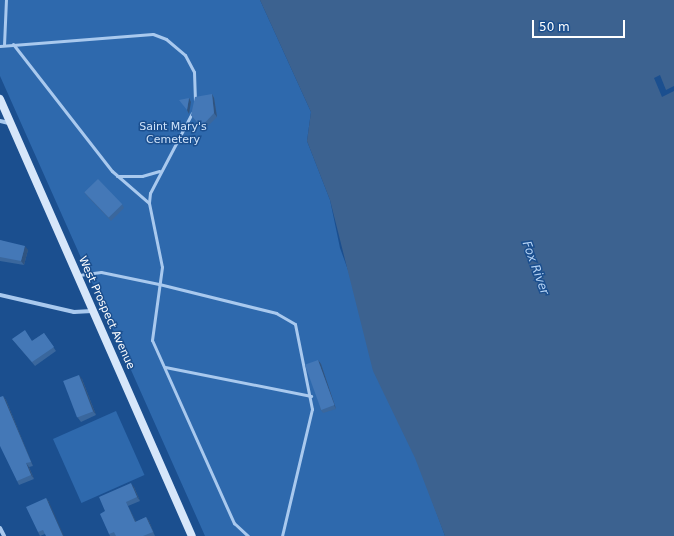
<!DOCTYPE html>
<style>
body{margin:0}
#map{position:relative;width:674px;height:536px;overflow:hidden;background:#1b4f8f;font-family:"DejaVu Sans",sans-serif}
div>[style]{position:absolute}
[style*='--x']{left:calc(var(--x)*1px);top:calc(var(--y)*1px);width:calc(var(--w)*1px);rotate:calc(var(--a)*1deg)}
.green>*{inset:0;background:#2e69ad;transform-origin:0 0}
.water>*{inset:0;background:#3c6290}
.pier>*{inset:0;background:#1b4f8f}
.lane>*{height:3px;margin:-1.5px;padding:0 1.5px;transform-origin:1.5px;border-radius:1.5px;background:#a9c9ee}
.street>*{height:4px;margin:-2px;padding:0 2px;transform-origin:2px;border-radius:2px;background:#a9c9ee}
.secondary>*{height:8px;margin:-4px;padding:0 4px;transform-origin:4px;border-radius:4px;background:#d6e6fa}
.wall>*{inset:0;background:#3a679d}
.shaded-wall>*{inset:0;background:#305480}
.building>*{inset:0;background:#4478b7;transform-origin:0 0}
span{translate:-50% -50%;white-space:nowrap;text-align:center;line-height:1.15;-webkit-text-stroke:3px #1b4f8f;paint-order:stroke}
.park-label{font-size:11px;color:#cfe3fa}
.street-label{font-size:11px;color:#fff}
.water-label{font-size:12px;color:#b5d3f5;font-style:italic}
.scale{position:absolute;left:532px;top:20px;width:93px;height:18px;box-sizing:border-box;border:2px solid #fff;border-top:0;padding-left:5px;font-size:12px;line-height:14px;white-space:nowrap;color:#fff;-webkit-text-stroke:3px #1b4f8f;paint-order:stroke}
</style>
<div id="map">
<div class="green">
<i style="clip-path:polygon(0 0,260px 0,311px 112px,307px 141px,330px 200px,340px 248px,445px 536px,205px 536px,0 76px)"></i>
<i style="left:116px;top:411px;width:70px;height:69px;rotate:66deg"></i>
</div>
<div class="water">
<i style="clip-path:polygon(260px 0,674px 0,674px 536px,445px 536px,415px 458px,373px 371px,330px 200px,307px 141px,311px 112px)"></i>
</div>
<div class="pier">
<i style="clip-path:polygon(660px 75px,666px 90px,674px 86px,674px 91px,662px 97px,654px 78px)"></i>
</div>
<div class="lane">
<i style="--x:13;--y:44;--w:161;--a:52.1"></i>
<i style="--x:112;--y:171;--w:49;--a:40.9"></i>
<i style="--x:4;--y:45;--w:45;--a:-87.5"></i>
<i style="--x:0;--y:46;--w:153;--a:-4.5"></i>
<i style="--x:153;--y:34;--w:14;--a:21"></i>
<i style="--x:166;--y:39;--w:25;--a:40"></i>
<i style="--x:185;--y:55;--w:19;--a:62"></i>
<i style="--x:194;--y:72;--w:28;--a:88"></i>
<i style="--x:192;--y:113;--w:90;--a:117.7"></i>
<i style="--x:150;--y:193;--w:10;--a:96"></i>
<i style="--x:149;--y:203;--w:65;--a:78.5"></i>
<i style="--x:162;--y:267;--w:74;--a:97.8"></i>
<i style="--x:152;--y:340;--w:201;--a:65.9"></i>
<i style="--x:234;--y:523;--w:19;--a:43"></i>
<i style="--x:117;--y:176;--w:25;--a:0"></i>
<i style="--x:142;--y:176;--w:18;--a:-16"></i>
<i style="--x:79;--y:275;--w:22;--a:-8"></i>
<i style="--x:101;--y:272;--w:59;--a:11.7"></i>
<i style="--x:159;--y:284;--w:121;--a:13.9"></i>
<i style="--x:276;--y:313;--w:22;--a:30"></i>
<i style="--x:295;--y:324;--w:87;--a:78.7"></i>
<i style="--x:312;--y:409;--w:130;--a:103.3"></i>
<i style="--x:165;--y:367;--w:149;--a:11.2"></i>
</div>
<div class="street">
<i style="--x:0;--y:121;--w:9;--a:13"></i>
<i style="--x:0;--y:295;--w:76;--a:12.9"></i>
<i style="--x:74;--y:312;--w:18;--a:-3"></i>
<i style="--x:0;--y:528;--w:9;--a:63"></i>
</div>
<div class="secondary">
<i style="--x:0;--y:99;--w:477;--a:66.3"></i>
</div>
<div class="wall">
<i style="clip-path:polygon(212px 94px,214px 98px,217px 117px,203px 131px,191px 115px)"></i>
<i style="clip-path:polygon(84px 192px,122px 204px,124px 208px,111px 221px,87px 196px)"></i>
<i style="clip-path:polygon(0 240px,28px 250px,24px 265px,0 261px)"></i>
<i style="clip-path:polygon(44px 333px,56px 351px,35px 366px,12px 339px,32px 341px)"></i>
<i style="clip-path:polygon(318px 360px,321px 364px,336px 409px,323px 413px,320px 409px)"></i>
<i style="clip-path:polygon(82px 379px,96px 415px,81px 422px,78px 418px)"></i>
<i style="clip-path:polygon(3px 396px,6px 400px,33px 466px,29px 467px,34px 479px,19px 485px,17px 481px)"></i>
<i style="clip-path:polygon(134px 487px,140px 501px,128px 506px,136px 522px,146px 517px,149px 521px,155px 536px,110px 536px,109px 534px,105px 511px)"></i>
<i style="clip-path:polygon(46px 498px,49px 502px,45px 534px,40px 536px,38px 532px)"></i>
</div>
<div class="shaded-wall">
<i style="clip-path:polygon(212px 94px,214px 98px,217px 117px,214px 113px)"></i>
<i style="clip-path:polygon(189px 98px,191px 102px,189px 114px,187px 110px)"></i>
<i style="clip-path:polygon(25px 246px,28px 250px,24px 265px,21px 261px)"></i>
<i style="clip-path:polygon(318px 360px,321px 364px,336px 409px,334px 405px)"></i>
<i style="clip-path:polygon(79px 375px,82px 379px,96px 415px,93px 411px)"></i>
<i style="clip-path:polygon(3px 396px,6px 400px,33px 466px,31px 462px)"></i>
<i style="clip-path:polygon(26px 463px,29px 467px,34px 479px,31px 475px)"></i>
<i style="clip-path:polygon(131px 483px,134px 487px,140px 501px,137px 497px)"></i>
<i style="clip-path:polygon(46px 498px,49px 502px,64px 536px,63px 536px)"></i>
<i style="clip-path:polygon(126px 502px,138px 526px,135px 522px)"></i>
<i style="clip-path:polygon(146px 517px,149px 521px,155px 536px,153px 532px)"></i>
</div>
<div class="building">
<i style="clip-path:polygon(212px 94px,214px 113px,201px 127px,191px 115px,195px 97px)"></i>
<i style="clip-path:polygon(189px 98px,187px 110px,179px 100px)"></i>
<i style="left:98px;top:179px;width:35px;height:19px;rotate:46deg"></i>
<i style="clip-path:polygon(0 240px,25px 246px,21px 261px,0 257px)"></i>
<i style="clip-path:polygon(25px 330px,32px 341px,44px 333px,54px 347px,32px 362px,12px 339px)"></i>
<i style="left:318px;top:360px;width:48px;height:14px;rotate:70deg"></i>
<i style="left:79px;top:375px;width:39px;height:17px;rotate:69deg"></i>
<i style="clip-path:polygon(3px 396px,31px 462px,26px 463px,31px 475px,17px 481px,0 446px,0 397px)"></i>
<i style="clip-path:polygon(131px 483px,137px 497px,126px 502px,135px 522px,146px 517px,153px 532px,143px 536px,116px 536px,114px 532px,109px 534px,100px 514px,105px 511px,99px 497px)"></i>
<i style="clip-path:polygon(46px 498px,63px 536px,46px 536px,43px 530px,38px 532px,26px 507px)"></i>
</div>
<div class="park-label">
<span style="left:173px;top:134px">Saint Mary's<br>Cemetery</span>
</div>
<div class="street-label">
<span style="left:106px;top:313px;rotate:66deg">West Prospect Avenue</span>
</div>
<div class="water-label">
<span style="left:535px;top:268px;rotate:70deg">Fox River</span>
</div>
<div class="scale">50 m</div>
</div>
